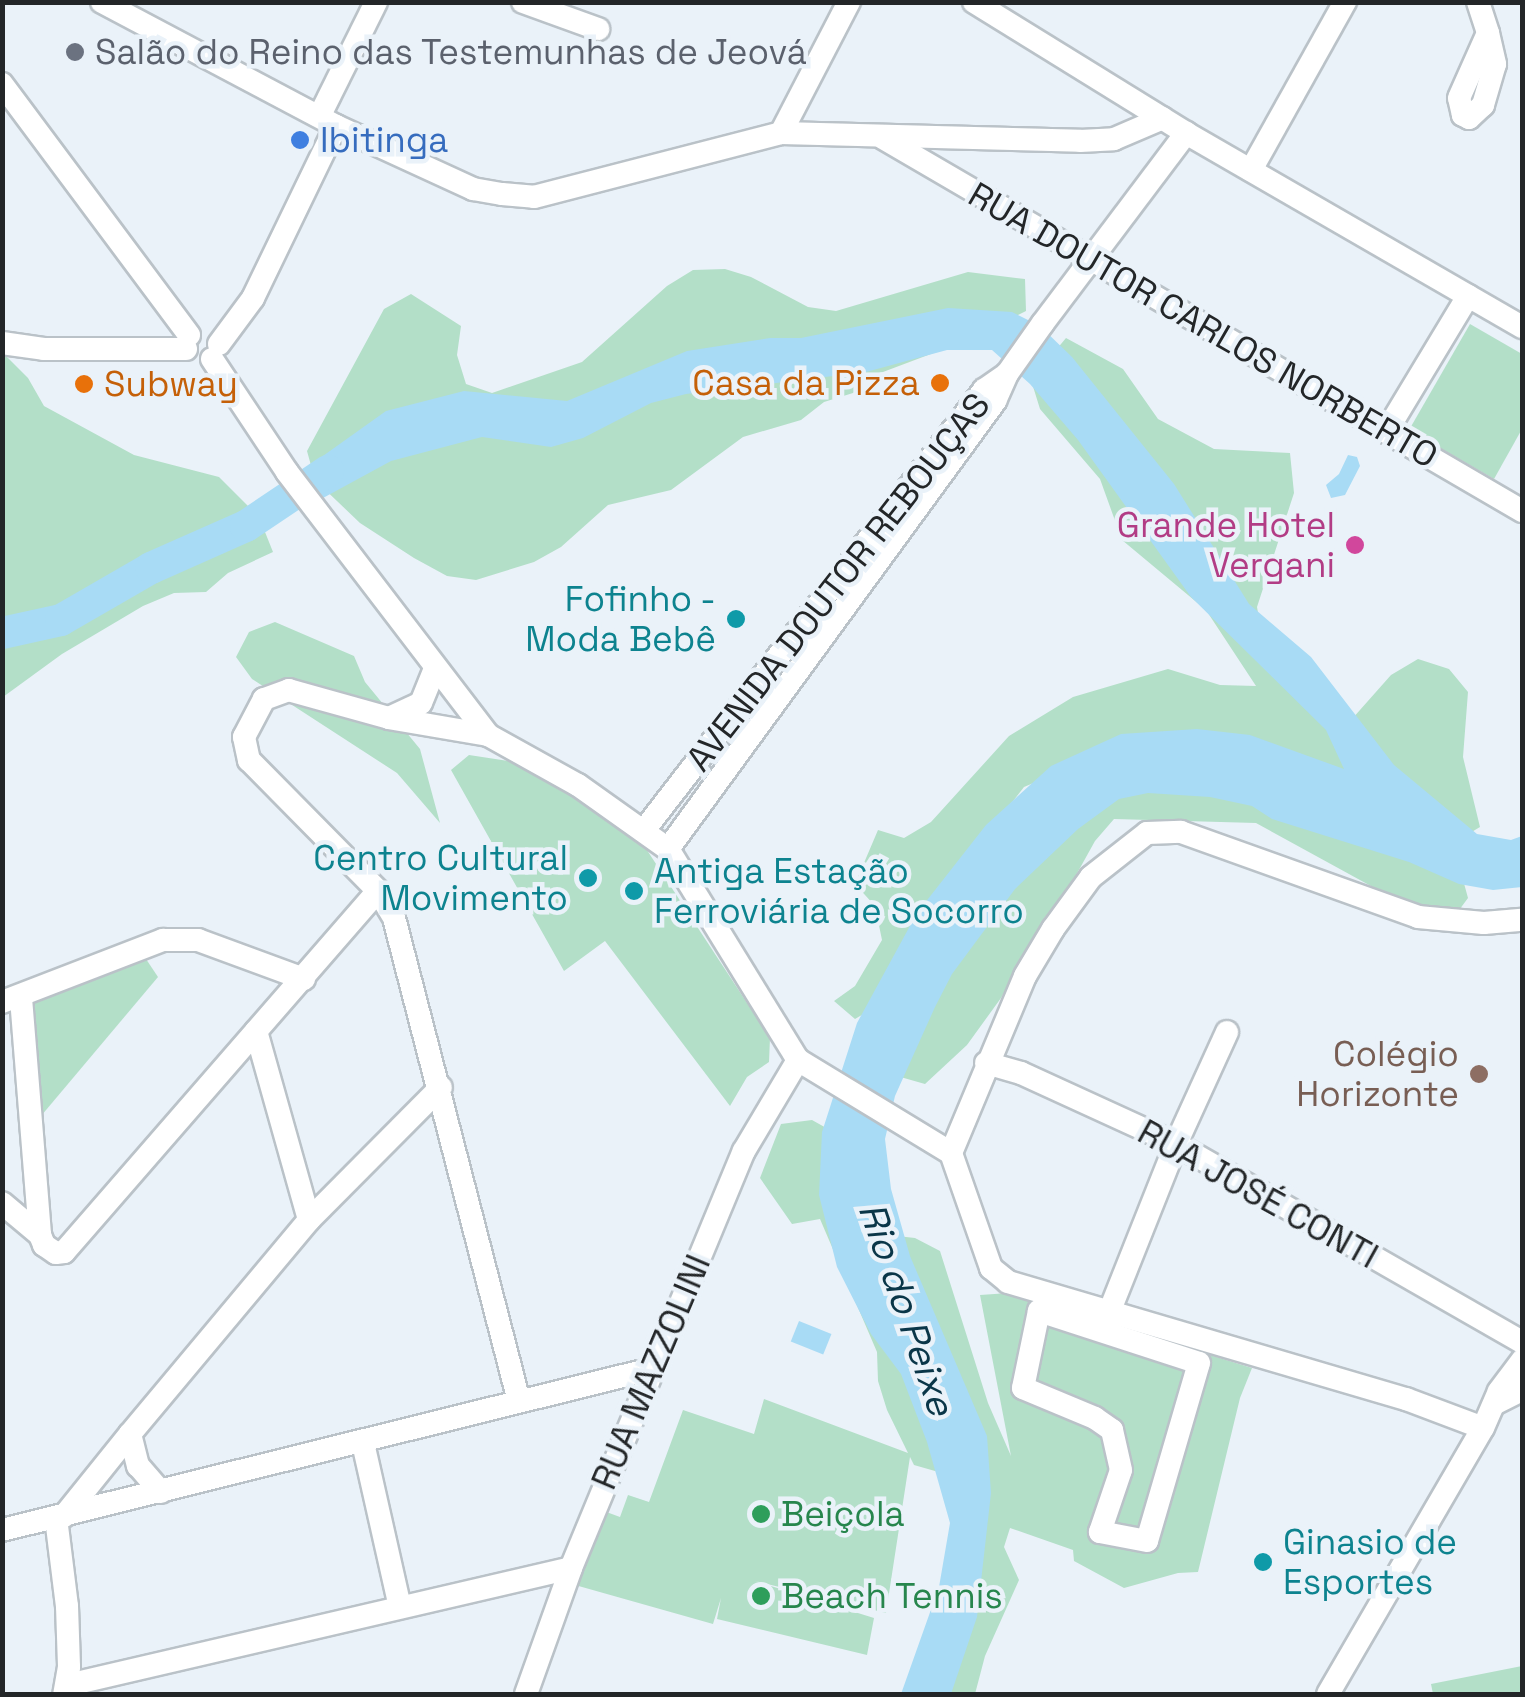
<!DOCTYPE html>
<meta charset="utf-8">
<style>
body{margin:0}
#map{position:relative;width:1525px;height:1697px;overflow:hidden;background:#eaf2f9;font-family:"Space Grotesk",sans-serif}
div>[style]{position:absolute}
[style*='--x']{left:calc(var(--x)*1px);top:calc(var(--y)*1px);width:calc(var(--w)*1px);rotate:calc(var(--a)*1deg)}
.green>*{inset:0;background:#b3dfc8}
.water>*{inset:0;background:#a8dbf5;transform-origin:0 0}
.river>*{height:32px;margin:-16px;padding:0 16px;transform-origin:16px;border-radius:16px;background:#a8dbf5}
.roads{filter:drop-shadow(2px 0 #bac2c8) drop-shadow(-2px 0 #bac2c8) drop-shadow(0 2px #bac2c8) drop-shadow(0 -2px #bac2c8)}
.minor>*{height:22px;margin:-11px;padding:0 11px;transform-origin:11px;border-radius:11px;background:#fff}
.dots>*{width:28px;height:28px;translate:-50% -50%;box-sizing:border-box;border:5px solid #eaf2f9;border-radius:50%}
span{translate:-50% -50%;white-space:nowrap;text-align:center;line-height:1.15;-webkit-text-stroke:9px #eaf2f9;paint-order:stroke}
.worship-label{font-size:35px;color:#5b616d}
.left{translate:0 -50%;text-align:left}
.shop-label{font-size:35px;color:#366cbe}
.street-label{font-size:35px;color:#232628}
.food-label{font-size:35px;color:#c56008}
.right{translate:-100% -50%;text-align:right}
.hotel-label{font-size:35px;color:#b23c85}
.culture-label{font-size:35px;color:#0d838f}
.education-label{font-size:35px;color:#785e54}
.leisure-label{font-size:35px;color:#27864d}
.water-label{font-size:38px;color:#0a3648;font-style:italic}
.frame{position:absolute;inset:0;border:5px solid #232628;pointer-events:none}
</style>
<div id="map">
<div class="green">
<i style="clip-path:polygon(725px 269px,751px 277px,808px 307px,836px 311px,968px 272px,1025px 279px,1026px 311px,968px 340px,875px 375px,853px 393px,824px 402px,801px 420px,743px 437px,671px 490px,608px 505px,561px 547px,534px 562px,476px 580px,447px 576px,414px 558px,360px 523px,315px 480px,307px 451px,384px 309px,411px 294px,461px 326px,457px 355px,466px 384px,492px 393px,582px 362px,667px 286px,693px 270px)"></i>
<i style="clip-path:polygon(1470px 324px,1522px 354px,1522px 429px,1494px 479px,1409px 430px)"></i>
<i style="clip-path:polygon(1066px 338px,1123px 369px,1158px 419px,1214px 449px,1290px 453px,1294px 493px,1257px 607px,1263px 641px,1344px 728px,1391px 675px,1418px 659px,1449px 669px,1468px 692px,1463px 757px,1480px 827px,1453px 843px,1468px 898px,1451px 921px,1422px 914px,1256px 823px,1114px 819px,1095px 841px,1065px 895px,1045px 917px,1001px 998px,967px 1045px,925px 1084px,897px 1076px,902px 1022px,1088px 760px,1024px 787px,943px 890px,882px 1003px,855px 1019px,834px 1001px,855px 986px,882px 940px,875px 906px,855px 884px,878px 830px,904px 838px,931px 822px,1009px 736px,1073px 697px,1168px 669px,1220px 685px,1256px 686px,1206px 610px,1122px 540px,1100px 479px,1040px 409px,1031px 380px)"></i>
<i style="clip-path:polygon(3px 353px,28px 378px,44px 406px,134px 455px,219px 477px,259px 517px,273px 552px,228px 573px,206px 592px,174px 593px,143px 606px,62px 654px,3px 697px)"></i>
<i style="clip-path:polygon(275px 622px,354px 656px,365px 682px,420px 749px,440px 823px,397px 773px,252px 679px,236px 657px,249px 632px)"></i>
<i style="clip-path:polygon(469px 755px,522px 763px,624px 815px,770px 1038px,769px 1062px,747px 1077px,730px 1106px,605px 941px,564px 971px,451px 770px)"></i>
<i style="clip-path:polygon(142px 953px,158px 977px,41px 1116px,28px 1001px)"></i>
<i style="clip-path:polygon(812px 1120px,837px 1134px,888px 1235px,915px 1238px,940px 1251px,988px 1403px,1011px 1456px,980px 1295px,1009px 1293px,1252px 1368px,1240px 1398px,1198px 1572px,1178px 1573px,1124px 1588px,1074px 1561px,1073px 1550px,1010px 1528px,1004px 1547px,1019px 1580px,985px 1656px,975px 1694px,934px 1694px,970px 1594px,942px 1473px,914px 1465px,910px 1457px,886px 1613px,755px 1581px,874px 1618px,867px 1655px,717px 1619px,721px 1598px,713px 1624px,575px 1585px,601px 1510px,620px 1517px,628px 1495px,649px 1502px,683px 1410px,754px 1434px,764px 1399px,908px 1453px,887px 1410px,878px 1381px,877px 1352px,820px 1219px,792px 1224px,760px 1178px,781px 1124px)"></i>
<i style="clip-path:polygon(1522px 1666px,1522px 1694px,1433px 1694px,1431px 1684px)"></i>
</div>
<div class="water">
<i style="clip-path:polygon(948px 308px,1012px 312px,1040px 326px,1072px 357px,1174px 484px,1249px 604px,1311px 657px,1394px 765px,1477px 834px,1511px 840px,1522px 836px,1522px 887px,1493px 890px,1459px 884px,1409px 862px,1272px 819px,1252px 806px,1210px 797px,1148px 793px,1119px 799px,1078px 829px,1015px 889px,952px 974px,935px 1007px,895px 1096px,885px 1139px,891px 1189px,910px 1256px,987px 1436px,991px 1493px,977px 1617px,951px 1694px,901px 1694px,939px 1587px,950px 1523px,927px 1442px,901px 1374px,871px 1334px,837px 1267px,819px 1195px,822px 1132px,857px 1023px,917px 913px,986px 825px,1051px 766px,1121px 734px,1197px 729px,1250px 735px,1344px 769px,1326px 730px,1191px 597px,1078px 440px,1030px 384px,992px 350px,947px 350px,866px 372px,686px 394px,651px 403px,583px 438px,551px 447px,482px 437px,391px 461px,312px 504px,292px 478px,386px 411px,464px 391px,567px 401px,687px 351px,770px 338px,801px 338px)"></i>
<i style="clip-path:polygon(1348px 455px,1357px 457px,1360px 466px,1345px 495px,1331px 498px,1326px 485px,1339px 474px)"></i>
<i style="left:799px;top:1321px;width:35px;height:22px;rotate:22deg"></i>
</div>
<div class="river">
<i style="--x:2;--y:633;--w:60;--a:-12.4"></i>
<i style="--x:61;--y:620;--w:104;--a:-30"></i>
<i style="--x:151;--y:568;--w:104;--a:-23.9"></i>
<i style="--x:246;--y:526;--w:99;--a:-33.9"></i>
</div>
<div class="roads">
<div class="minor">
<i style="--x:102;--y:2;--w:265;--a:27.9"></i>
<i style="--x:336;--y:126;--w:151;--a:24.7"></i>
<i style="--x:473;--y:189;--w:29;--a:10"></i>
<i style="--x:502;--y:194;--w:32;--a:5"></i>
<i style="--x:534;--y:197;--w:255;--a:-14.5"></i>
<i style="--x:781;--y:133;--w:299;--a:1.5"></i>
<i style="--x:1080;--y:141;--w:34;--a:-3"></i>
<i style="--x:1114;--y:139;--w:53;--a:-23.2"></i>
<i style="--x:523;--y:2;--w:80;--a:19.8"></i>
<i style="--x:974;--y:2;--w:249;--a:31.7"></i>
<i style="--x:1186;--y:133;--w:388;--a:30"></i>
<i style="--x:1478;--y:2;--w:33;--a:72"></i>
<i style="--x:1488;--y:33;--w:32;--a:77"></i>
<i style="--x:1495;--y:64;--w:43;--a:106.3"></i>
<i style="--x:1483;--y:105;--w:19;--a:137"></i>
<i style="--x:1469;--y:118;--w:7;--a:-153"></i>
<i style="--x:1463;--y:115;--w:17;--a:-103"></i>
<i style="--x:1459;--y:98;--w:71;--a:-66"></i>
<i style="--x:2;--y:84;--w:313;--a:53.3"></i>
<i style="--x:320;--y:115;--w:126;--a:-63.6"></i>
<i style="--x:781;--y:133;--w:148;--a:-62.6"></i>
<i style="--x:883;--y:138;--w:740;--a:30.27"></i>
<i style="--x:1251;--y:170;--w:193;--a:-60.8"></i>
<i style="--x:2;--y:343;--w:42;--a:8.1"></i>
<i style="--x:44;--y:349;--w:142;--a:0"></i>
<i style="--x:219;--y:344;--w:57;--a:-53.5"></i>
<i style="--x:253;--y:298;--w:191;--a:-64.2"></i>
<i style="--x:212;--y:359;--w:136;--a:56.4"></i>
<i style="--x:287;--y:472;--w:331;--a:52.6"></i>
<i style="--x:488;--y:735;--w:103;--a:29.1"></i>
<i style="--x:578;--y:785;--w:110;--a:35.4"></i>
<i style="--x:668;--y:849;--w:248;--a:58.4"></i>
<i style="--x:798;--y:1060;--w:179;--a:31.3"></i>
<i style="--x:1386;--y:432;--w:159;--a:-58.9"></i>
<i style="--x:389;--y:718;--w:35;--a:-25"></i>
<i style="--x:421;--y:703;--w:35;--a:-68"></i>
<i style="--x:488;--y:735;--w:100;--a:-170.3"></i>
<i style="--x:389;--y:718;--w:104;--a:-164.4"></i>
<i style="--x:289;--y:690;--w:27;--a:160"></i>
<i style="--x:264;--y:699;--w:43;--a:117.8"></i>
<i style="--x:244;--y:737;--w:24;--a:78"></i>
<i style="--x:249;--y:760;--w:184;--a:45.4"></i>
<i style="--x:378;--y:891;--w:31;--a:59"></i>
<i style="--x:394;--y:918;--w:497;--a:75.5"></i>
<i style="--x:645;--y:829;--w:555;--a:-52.32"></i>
<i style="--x:984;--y:390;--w:24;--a:-35"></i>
<i style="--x:668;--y:849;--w:555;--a:-53.87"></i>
<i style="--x:995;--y:401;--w:30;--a:-66"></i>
<i style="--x:1007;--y:374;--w:62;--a:-54.8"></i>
<i style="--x:1043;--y:323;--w:238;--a:-53"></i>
<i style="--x:21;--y:998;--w:238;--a:85.4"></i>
<i style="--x:40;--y:1235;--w:11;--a:68"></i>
<i style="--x:44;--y:1245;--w:14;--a:34"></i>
<i style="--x:56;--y:1253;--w:8;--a:-7"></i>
<i style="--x:64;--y:1252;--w:478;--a:-49"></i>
<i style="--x:2;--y:1002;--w:173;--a:-21.1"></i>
<i style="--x:163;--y:940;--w:35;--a:0"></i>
<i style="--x:198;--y:940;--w:113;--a:20.2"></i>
<i style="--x:256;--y:1031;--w:196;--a:74.3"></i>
<i style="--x:986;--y:1063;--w:36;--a:16"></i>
<i style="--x:1021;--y:1073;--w:170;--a:24.6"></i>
<i style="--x:1176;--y:1144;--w:399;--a:29.8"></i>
<i style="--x:951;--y:1153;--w:192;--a:-67.3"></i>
<i style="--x:1025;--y:976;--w:55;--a:-59.2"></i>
<i style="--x:1053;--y:929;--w:64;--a:-53.8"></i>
<i style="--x:1091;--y:877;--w:71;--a:-38.2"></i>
<i style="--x:1147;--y:833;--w:34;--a:-2"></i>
<i style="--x:1181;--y:832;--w:252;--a:19.7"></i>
<i style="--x:1418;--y:917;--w:66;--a:5.2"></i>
<i style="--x:1484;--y:923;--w:38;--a:-5"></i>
<i style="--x:951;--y:1153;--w:122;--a:70.8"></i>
<i style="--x:991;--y:1268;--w:22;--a:39"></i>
<i style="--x:1008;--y:1282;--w:415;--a:16.4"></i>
<i style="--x:1406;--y:1399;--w:82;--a:20.6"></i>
<i style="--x:2;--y:1203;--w:50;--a:40.1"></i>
<i style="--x:1110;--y:1310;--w:179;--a:-68.3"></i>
<i style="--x:1176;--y:1144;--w:123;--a:-65.5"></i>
<i style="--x:1039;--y:1311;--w:168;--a:18"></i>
<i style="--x:1199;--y:1363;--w:185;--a:106.3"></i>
<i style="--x:1147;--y:1541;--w:48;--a:-169.2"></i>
<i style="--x:1100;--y:1532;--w:65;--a:-71.3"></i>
<i style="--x:1121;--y:1470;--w:41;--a:-102.7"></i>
<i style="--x:1112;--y:1430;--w:21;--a:-145"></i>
<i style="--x:1095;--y:1418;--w:78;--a:-157.4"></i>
<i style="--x:1023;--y:1388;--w:79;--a:-78.3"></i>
<i style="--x:1496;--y:1403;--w:29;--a:-27"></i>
<i style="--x:363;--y:1443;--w:168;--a:77.3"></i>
<i style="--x:161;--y:1492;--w:35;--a:-131"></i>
<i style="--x:138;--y:1466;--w:33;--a:-104"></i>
<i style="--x:130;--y:1434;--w:279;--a:-50.1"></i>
<i style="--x:309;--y:1220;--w:187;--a:-45.2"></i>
<i style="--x:64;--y:1516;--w:105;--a:-51.2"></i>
<i style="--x:56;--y:1518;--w:89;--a:82.9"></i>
<i style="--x:67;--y:1606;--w:61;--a:88.1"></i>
<i style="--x:69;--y:1667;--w:27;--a:100"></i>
<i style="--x:2;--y:1530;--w:669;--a:-13.93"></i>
<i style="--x:68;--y:1685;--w:516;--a:-13.09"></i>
<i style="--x:526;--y:1694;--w:134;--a:-70.3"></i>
<i style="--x:571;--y:1568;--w:451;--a:-67.5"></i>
<i style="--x:744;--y:1151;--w:106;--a:-59.3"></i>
<i style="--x:1328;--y:1694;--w:308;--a:-59.8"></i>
<i style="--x:1483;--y:1428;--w:40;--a:-66.6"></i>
<i style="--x:1499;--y:1391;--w:39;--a:-53"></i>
</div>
</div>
<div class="dots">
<i style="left:75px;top:52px;background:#6b7280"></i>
<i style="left:300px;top:140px;background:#3f7fe0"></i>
<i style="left:940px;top:383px;background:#e8710a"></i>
<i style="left:84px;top:384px;background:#e8710a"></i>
<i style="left:1355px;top:545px;background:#d1479c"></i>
<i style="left:736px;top:619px;background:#0f9aa8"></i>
<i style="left:588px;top:878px;background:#0f9aa8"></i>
<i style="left:634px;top:891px;background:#0f9aa8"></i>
<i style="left:1479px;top:1074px;background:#8d6e63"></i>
<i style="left:761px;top:1514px;background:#2e9e5b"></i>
<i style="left:1263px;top:1562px;background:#0f9aa8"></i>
<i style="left:761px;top:1596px;background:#2e9e5b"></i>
</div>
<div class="worship-label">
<span class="left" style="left:95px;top:52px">Salão do Reino das Testemunhas de Jeová</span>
</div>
<div class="shop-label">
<span class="left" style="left:320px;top:140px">Ibitinga</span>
</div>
<div class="street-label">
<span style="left:1203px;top:325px;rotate:30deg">RUA DOUTOR CARLOS NORBERTO</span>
<span style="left:838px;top:582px;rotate:-52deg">AVENIDA DOUTOR REBOUÇAS</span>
<span style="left:1258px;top:1194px;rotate:29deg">RUA JOSÉ CONTI</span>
<span style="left:651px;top:1372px;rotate:-67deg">RUA MAZZOLINI</span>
</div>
<div class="food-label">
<span class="right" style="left:920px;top:383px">Casa da Pizza</span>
<span class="left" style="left:104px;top:384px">Subway</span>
</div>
<div class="hotel-label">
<span class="right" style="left:1335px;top:545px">Grande Hotel<br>Vergani</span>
</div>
<div class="culture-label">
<span class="right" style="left:716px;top:619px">Fofinho -<br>Moda Bebê</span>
<span class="right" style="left:568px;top:878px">Centro Cultural<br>Movimento</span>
<span class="left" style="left:654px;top:891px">Antiga Estação<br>Ferroviária de Socorro</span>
<span class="left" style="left:1283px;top:1562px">Ginasio de<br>Esportes</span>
</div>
<div class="education-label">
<span class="right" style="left:1459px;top:1074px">Colégio<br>Horizonte</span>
</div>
<div class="leisure-label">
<span class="left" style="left:781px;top:1514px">Beiçola</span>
<span class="left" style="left:781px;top:1596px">Beach Tennis</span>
</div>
<div class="water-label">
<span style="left:906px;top:1309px;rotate:71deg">Rio do Peixe</span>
</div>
<div class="frame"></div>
</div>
